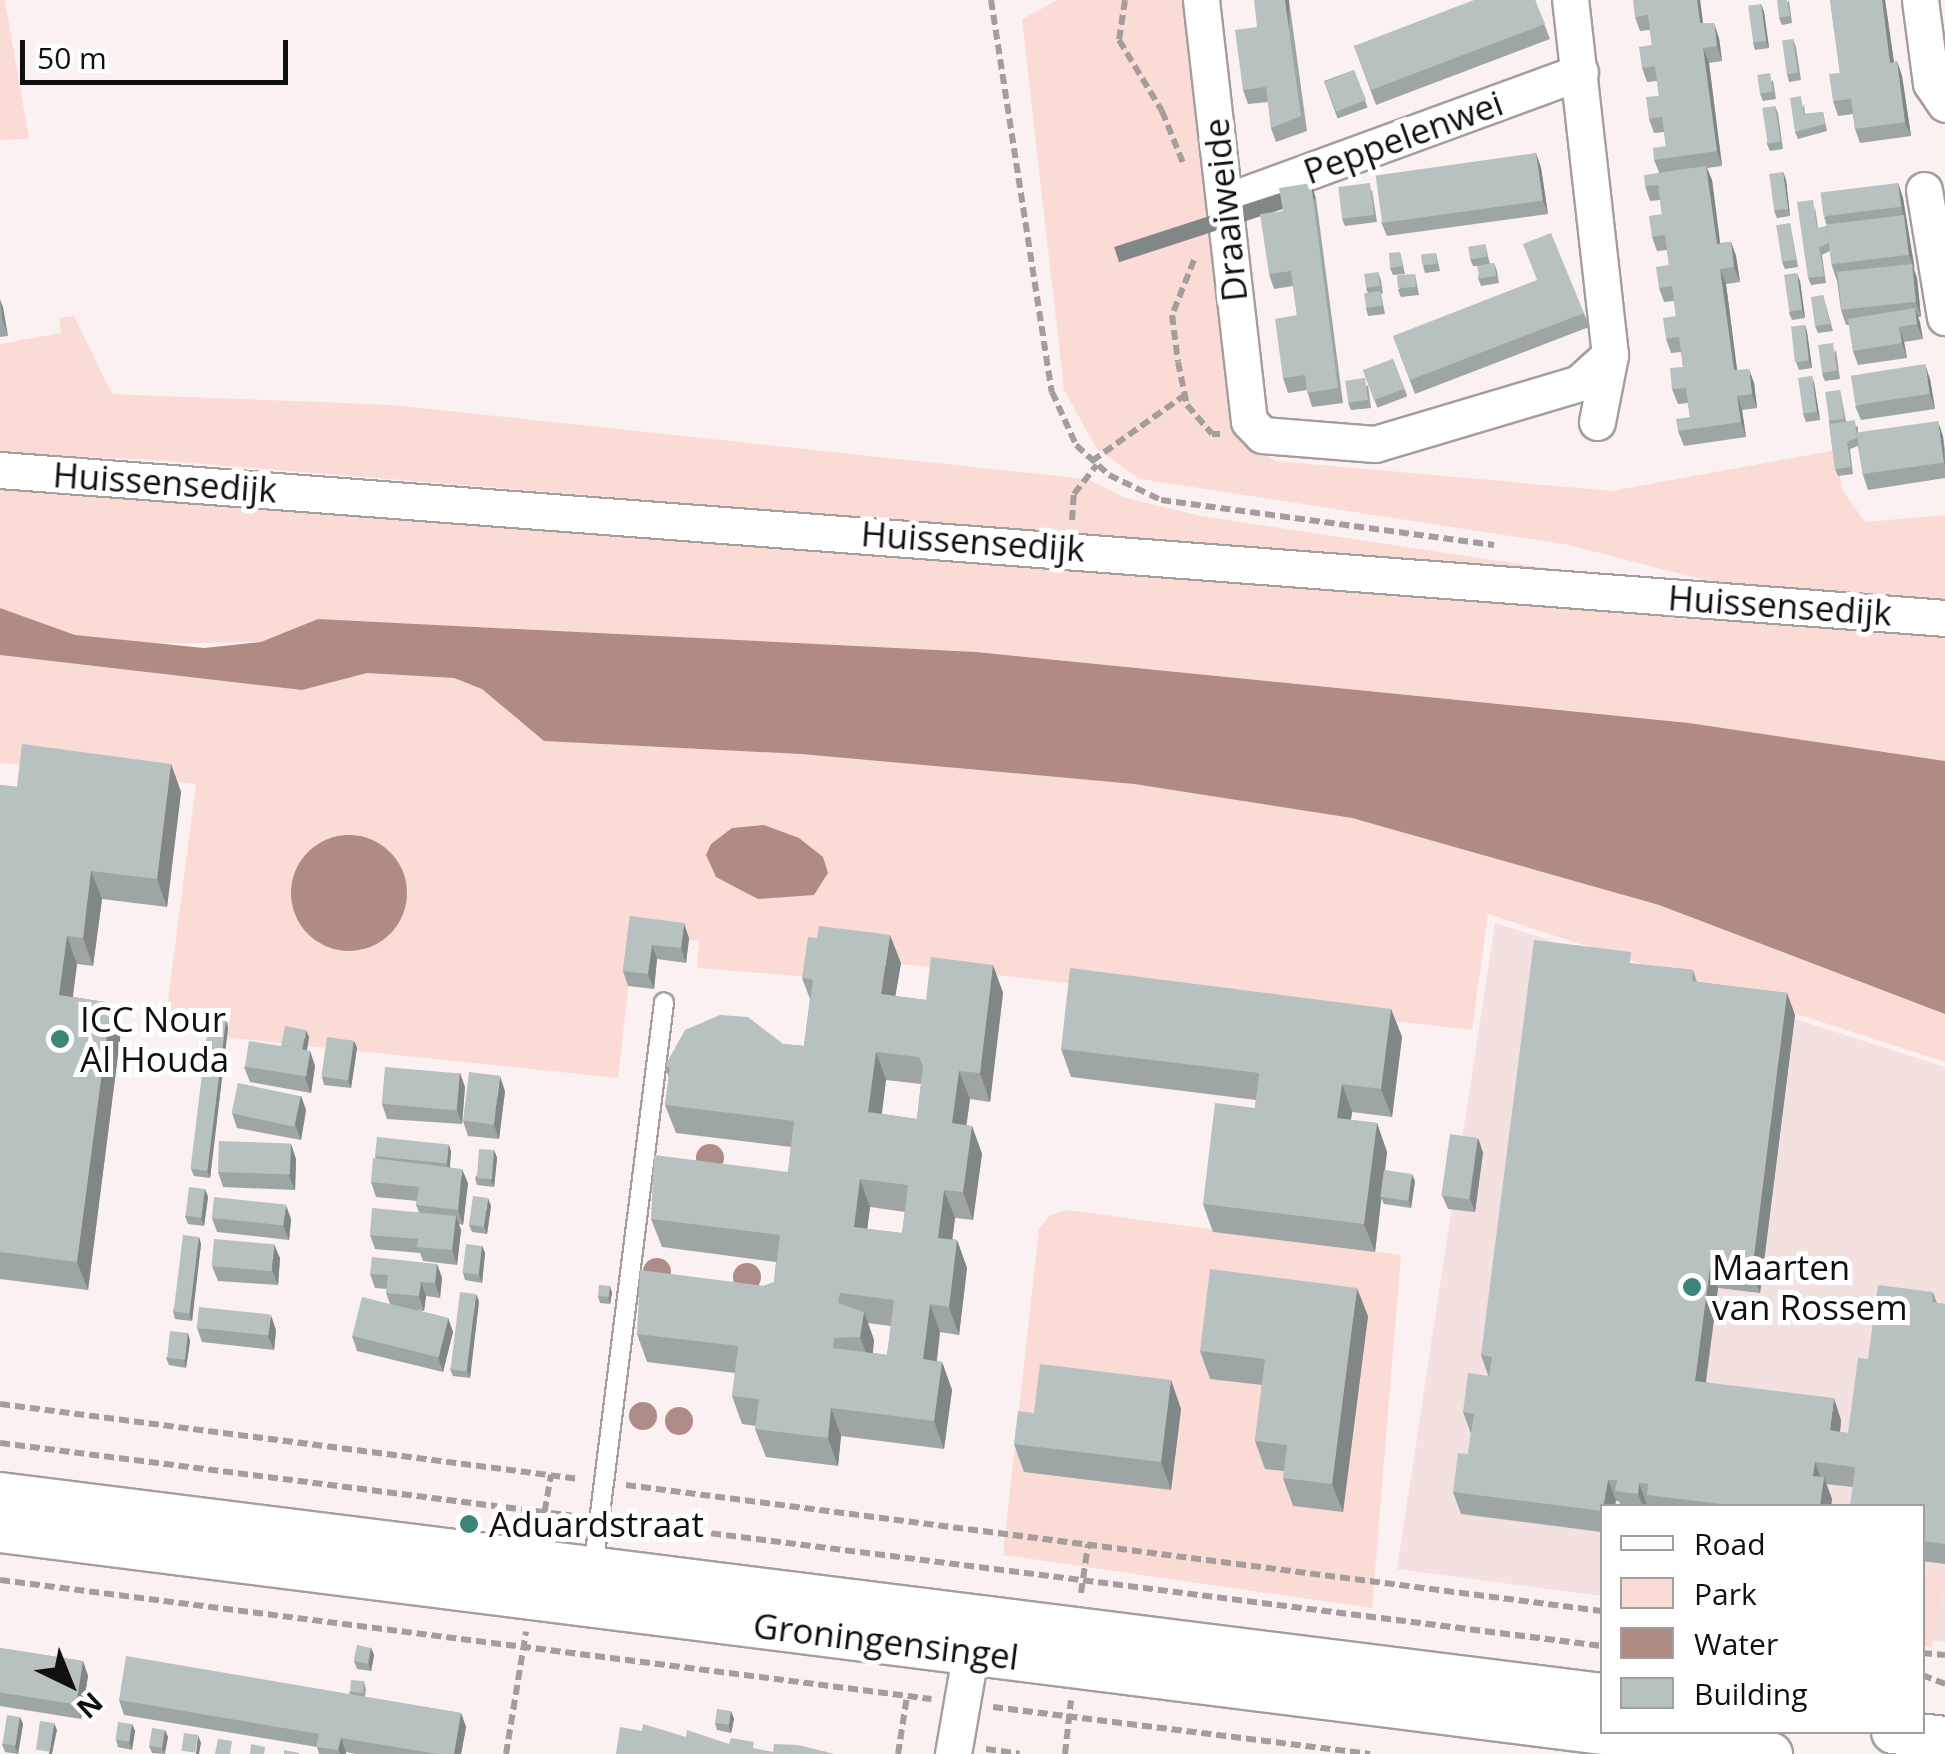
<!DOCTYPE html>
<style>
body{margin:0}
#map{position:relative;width:1945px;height:1754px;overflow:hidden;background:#fbf1f0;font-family:"Open Sans",sans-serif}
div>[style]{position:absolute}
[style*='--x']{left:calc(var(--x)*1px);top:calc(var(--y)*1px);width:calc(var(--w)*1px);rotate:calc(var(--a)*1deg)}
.built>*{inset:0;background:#f2e1de}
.green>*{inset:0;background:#fbdbd6;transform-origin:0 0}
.water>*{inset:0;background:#af8b84}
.round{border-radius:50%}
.path>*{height:6px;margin-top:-3px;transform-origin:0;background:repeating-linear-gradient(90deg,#a49d9c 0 10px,transparent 0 15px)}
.roads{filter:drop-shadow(2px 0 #a69e9c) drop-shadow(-2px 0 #a69e9c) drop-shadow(0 2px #a69e9c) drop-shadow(0 -2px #a69e9c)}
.service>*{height:18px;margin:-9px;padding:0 9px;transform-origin:9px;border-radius:9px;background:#fff}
.minor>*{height:35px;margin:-17.5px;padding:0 17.5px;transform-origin:17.5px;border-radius:17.5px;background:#fff}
.tertiary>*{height:42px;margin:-21px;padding:0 21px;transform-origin:21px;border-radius:21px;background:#fff}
.trees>*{width:28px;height:28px;margin:-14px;border-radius:50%;background:#ae8c88}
.wall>*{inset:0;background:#9da6a4;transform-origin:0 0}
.shaded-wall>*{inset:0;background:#808786;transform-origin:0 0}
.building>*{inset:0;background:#b7c1bf;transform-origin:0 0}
.dots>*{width:28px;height:28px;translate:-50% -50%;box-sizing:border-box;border:5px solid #fff;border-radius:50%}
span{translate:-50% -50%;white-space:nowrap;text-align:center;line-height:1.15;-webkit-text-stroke:10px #fff;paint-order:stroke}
.street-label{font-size:35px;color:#120f0f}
.poi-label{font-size:35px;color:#120f0f}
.left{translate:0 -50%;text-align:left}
.legend{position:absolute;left:1600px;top:1504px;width:325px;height:230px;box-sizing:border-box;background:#fff;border:2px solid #a09f9f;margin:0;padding:12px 18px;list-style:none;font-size:30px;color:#120f0f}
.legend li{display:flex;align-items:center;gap:20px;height:50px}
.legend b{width:50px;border:2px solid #a09f9f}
.north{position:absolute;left:20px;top:1634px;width:100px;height:100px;-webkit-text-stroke:8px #fff;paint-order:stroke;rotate:137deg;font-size:28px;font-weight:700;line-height:40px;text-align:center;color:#120f0f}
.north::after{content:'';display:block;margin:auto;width:35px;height:45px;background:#120f0f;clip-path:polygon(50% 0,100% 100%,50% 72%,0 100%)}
.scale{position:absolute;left:20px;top:40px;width:268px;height:45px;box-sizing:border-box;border:5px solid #120f0f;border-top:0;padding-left:12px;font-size:30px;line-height:35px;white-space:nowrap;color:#120f0f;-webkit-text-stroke:8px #fff;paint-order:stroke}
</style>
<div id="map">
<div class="built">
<i style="clip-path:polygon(1495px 923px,1945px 1067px,1945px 1642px,1923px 1639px,1922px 1506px,1602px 1506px,1602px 1596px,1397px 1569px)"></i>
</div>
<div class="green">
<i style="clip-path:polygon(0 0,5px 0,29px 139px,0 140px)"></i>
<i style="clip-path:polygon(1058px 0,1189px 0,1252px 437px,1263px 453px,1276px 461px,1612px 491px,1836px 450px,1842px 490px,1865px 522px,1945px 515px,1945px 605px,1735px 588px,1569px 545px,1140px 479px,1097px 449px,1064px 390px,1022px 19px)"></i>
<i style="clip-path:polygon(74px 316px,112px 394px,392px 405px,1087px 479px,1126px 498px,1201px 516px,1619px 579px,142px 459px,0 455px,0 344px,61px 333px,59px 318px)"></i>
<i style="clip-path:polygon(0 477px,1945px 633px,1945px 761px,1689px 723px,976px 652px,318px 619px,261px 642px,134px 644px,75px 635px,0 608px)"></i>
<i style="clip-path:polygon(evenodd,0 655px,302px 690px,367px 673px,454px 678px,482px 689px,544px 741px,801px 754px,1134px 784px,1352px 818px,1659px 905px,1945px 1014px,1945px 1062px,1488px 914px,1472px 1030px,842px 957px,812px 977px,697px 968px,699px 941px,634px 936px,618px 1078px,164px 1031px,196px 784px,0 763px,0 655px,345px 835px,389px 849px,408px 891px,400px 922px,364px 950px,348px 952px,318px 943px,295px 916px,315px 845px,345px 835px)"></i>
<i style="clip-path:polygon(1067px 1210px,1401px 1255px,1372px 1608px,1003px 1555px,1039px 1229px,1049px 1216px)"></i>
<i style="left:1923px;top:1572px;width:22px;height:73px;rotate:10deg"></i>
</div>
<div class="water">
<i style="clip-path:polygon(0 608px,75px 635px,204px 648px,261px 642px,318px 619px,976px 652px,1689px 723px,1945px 761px,1945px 1014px,1659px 905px,1352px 818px,1134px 784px,801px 754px,544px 741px,482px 689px,454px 678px,367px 673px,302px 690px,0 655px)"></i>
<i style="clip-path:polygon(764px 825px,799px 838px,823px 857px,828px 873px,814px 895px,758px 899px,716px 877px,706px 855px,711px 844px,732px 828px)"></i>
<i class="round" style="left:291px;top:835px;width:116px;height:116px"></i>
</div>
<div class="path">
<i style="--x:991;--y:0;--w:397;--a:81.2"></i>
<i style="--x:1052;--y:392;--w:58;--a:65.6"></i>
<i style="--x:1076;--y:445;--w:45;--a:42.3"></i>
<i style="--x:1109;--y:475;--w:58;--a:25.7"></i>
<i style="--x:1161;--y:500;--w:336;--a:7.7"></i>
<i style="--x:1125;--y:0;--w:40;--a:98.5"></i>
<i style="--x:1119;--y:40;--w:83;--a:58.8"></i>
<i style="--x:1162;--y:111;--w:56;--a:68"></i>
<i style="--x:1194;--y:260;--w:59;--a:111.8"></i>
<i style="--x:1172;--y:315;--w:47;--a:82.7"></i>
<i style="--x:1178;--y:362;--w:44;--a:78.2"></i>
<i style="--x:1187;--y:405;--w:38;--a:49"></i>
<i style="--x:1212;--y:434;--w:8;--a:0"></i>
<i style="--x:1092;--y:461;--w:114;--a:-35.4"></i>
<i style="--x:1072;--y:520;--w:26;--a:-86"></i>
<i style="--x:1074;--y:494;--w:37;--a:-52"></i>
<i style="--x:0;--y:1404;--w:584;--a:7.38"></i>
<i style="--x:0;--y:1443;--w:579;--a:7.25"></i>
<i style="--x:626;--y:1485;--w:984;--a:7.36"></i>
<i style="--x:622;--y:1522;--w:988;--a:7.21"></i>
<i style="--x:542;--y:1526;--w:52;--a:-80"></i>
<i style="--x:0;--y:1580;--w:939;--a:7.28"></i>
<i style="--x:1081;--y:1593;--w:49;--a:-81.7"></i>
<i style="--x:1922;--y:1653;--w:23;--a:5"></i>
<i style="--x:1922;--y:1675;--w:25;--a:21"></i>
<i style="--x:993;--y:1707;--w:380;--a:7.1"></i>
<i style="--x:986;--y:1749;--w:34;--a:8"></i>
<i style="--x:506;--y:1754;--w:124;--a:-80.7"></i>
<i style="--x:898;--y:1754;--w:59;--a:-81.2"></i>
<i style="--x:1065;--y:1754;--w:54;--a:-83.7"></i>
</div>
<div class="roads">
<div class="service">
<i style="--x:593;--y:1570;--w:572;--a:-82.87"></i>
</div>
<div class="minor">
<i style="--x:1201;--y:0;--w:424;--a:83.5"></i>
<i style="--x:1249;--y:421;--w:19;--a:47"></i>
<i style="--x:1262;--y:435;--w:113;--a:4.6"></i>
<i style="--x:1375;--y:444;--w:213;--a:-16.6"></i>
<i style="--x:1579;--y:383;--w:42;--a:-42.1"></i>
<i style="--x:1610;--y:355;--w:357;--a:-96.4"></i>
<i style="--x:1920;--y:0;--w:84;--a:82.5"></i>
<i style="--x:1931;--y:83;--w:25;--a:56"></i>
<i style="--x:1924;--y:190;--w:129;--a:80.6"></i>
<i style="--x:1225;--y:202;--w:378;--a:-20.1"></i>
<i style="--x:1597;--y:422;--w:68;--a:-79"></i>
<i style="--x:0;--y:470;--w:1951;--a:4.35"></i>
<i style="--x:953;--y:1754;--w:129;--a:-80.2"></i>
</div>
<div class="tertiary">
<i style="--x:0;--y:1494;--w:1615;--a:7.15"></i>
<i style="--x:0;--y:1531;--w:1785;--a:7.18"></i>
<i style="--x:1893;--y:1732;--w:52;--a:6.6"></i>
</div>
</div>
<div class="trees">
<i style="left:710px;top:1158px"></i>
<i style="left:657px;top:1272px"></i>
<i style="left:747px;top:1277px"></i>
<i style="left:643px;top:1416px"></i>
<i style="left:679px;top:1421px"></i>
</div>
<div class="wall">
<i style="clip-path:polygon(1289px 0,1307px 131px,1276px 142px,1271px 128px,1268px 102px,1248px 104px,1243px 90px,1257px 27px)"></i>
<i style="clip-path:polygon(1535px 0,1550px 39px,1376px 105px,1354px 46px)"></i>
<i style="clip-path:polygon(1700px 0,1703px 23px,1719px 38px,1722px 61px,1709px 63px,1722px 166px,1707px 168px,1712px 180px,1720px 243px,1731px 242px,1736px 256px,1740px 282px,1726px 284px,1737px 370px,1754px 383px,1757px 408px,1742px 410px,1746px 437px,1684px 446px,1678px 431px,1690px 417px,1688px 403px,1678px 404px,1672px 389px,1683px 367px,1681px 352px,1671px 353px,1666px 339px,1676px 316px,1674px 301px,1664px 302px,1659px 288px,1669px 265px,1667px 250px,1657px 251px,1652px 237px,1662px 214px,1660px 200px,1650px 201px,1645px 186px,1659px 172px,1654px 160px,1666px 146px,1664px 132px,1654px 133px,1649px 119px,1659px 96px,1657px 81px,1647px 82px,1642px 68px,1652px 45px,1650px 30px,1640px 31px,1635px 17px)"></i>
<i style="clip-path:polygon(1789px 0,1792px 23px,1782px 25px,1779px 18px)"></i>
<i style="clip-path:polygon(1830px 0,1885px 0,1894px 62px,1897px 61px,1902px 76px,1911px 136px,1860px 143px,1855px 129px,1853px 114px,1838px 116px,1833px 101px,1840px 73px)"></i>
<i style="clip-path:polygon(1761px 4px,1764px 12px,1769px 48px,1755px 50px,1753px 43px)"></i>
<i style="clip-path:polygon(1793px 39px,1796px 47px,1801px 80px,1789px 82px,1787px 74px)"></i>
<i style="left:1354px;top:70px;width:40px;height:32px;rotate:70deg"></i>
<i style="clip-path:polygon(1773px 80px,1776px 99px,1763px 101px,1760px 94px)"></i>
<i style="clip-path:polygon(1804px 104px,1805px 114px,1823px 112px,1827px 131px,1798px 139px,1795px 132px)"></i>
<i style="clip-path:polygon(1775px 106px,1778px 113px,1783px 149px,1770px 151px,1767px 144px)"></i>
<i style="clip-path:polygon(1536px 153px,1541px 168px,1548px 214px,1387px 236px,1381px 222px)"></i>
<i style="clip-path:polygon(1783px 172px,1786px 180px,1790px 216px,1777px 218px,1774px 211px)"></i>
<i style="clip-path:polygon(1898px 183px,1903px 198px,1914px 270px,1917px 278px,1921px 317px,1918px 317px,1923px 339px,1904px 342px,1907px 358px,1858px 365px,1853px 351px,1849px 325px,1846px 325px,1841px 310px,1837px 281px,1832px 266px,1830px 251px,1822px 255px,1826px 283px,1811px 285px,1808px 278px,1815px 207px,1818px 228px,1827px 226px,1824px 217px)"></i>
<i style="clip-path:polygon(1372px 190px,1377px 222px,1345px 226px,1342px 219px)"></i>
<i style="clip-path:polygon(1316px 198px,1343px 403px,1312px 407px,1307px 390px,1288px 393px,1283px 378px,1297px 315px,1293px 286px,1274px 289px,1269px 274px,1283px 211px)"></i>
<i style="clip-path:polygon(1790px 223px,1798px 267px,1785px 269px,1782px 262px)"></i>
<i style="clip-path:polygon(1485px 244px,1490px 264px,1494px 263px,1497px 271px,1499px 283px,1481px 286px,1478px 278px,1481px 266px,1473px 266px,1470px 259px)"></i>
<i style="clip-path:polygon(1400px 252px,1405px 274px,1393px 275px,1390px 268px)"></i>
<i style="clip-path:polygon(1436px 253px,1440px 271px,1425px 273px,1423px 266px)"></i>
<i style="clip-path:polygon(1378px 272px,1381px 280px,1383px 293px,1381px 294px,1385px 314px,1368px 316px,1366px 308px,1368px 293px,1366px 289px)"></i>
<i style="clip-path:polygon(1415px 274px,1419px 295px,1401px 297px,1398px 290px)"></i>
<i style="clip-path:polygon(1800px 281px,1805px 318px,1792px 320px,1789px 313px)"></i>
<i style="clip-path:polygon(1823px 295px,1833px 331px,1818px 333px,1815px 326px)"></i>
<i style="clip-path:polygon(0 299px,8px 336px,0 337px)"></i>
<i style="clip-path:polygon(1584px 313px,1589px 327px,1415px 394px,1393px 336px)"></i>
<i style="clip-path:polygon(1805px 325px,1807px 332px,1812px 368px,1799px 370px,1796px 362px)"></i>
<i style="clip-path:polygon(1836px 350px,1840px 379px,1825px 381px,1822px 374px)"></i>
<i style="left:1393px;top:359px;width:40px;height:32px;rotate:69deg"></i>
<i style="clip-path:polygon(1930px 379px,1935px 409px,1861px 420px,1855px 406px)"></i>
<i style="clip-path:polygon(1814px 383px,1820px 420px,1806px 422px,1803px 414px)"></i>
<i style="clip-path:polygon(1368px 385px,1371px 408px,1351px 410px,1348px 403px)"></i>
<i style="clip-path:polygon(1840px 390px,1846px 421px,1858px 427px,1858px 433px,1943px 436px,1945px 450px,1945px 478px,1868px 490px,1863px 475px,1858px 446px,1850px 449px,1853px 474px,1838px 476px,1835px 469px,1829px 421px)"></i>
<i style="clip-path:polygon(171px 764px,181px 792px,167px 907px,102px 899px,93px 966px,77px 964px,73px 997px,111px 1003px,121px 1031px,88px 1290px,0 1279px,0 785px,17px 787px)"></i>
<i style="clip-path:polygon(630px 916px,689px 938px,686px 963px,657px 959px,654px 989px,628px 986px,623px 971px)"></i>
<i style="clip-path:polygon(evenodd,901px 963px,895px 996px,926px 1000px,993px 965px,1003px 993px,990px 1102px,970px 1099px,966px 1125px,972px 1126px,982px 1154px,973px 1220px,955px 1218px,952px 1239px,957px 1240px,967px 1268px,959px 1335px,940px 1332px,937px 1361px,942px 1362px,952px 1390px,944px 1449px,841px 1436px,838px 1466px,766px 1457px,755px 1429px,756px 1426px,742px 1424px,732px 1396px,735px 1373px,647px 1362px,637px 1334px,774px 1282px,776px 1262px,662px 1247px,651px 1219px,788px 1172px,791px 1147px,676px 1133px,665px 1105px,669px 1078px,665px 1066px,783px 1044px,804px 1046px,810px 999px,802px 978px,901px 963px,886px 1080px,921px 1084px,917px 1119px,882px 1114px,886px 1080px,901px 963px,870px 1207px,905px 1212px,902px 1233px,867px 1229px,870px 1207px,901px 963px,868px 1323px,891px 1326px,887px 1355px,873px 1353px,874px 1340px,868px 1323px)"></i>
<i style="clip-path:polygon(1635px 964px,1693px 970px,1697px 982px,1787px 993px,1795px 1015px,1760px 1293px,1718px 1288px,1706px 1382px,1841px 1420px,1840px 1432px,1848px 1433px,1868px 1359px,1933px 1292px,1937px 1303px,1945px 1304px,1945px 1564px,1922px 1561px,1922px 1506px,1852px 1487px,1826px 1484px,1832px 1499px,1831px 1506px,1651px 1506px,1647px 1505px,1647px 1506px,1621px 1506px,1619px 1501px,1616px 1501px,1602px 1506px,1602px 1532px,1461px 1514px,1453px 1492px,1468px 1454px,1471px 1434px,1463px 1412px,1488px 1375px,1481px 1355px)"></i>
<i style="clip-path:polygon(1391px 1009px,1402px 1037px,1392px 1117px,1352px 1112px,1351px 1120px,1377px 1123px,1387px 1152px,1385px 1170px,1415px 1181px,1411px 1208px,1384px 1204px,1381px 1197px,1375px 1252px,1213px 1232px,1203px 1204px,1255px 1108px,1256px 1100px,1071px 1077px,1061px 1049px)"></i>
<i style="clip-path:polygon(226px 1020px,228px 1028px,210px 1178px,194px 1176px,191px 1169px)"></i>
<i style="clip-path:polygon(309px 1037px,307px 1051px,310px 1051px,315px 1066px,311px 1093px,250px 1082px,244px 1067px,281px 1046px)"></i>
<i style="clip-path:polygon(354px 1041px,357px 1048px,351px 1088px,324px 1085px,322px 1077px)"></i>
<i style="clip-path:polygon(460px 1073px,465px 1087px,462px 1124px,387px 1119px,382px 1104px)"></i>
<i style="clip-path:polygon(505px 1091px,499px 1139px,468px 1136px,463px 1121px)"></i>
<i style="clip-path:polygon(301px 1096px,306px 1110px,301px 1140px,237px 1128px,232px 1113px)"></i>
<i style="clip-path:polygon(1478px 1138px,1483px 1153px,1475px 1212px,1448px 1209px,1442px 1195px)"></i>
<i style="clip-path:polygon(291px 1144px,296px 1159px,295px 1190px,223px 1187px,218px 1172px)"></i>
<i style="clip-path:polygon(449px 1145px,451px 1152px,450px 1167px,468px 1183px,463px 1225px,459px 1224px,461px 1230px,457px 1265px,423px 1261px,420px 1253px,375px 1249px,370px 1235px,419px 1212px,416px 1205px,417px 1201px,376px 1197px,371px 1182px,376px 1159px,375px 1156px)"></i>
<i style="clip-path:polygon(494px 1150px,497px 1158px,494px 1187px,477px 1185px,475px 1178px)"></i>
<i style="clip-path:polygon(205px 1189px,208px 1197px,204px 1226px,188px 1224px,185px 1216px)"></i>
<i style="clip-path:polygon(491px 1206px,487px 1234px,472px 1232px,469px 1225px)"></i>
<i style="clip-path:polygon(212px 1218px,291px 1219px,289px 1240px,217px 1232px)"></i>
<i style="clip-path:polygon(199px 1237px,201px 1244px,192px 1321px,175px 1319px,173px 1311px)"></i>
<i style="clip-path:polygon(482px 1246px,485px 1253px,482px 1283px,465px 1280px,463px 1273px)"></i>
<i style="clip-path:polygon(280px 1258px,278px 1285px,218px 1281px,212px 1266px)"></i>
<i style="clip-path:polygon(437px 1264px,442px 1278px,440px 1298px,426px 1296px,424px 1311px,416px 1310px,448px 1318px,453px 1332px,443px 1372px,357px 1351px,352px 1336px,390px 1304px,386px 1293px,387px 1289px,375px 1288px,370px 1274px)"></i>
<i style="clip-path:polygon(610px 1286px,612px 1293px,610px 1304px,600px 1303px,598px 1296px)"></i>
<i style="clip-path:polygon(479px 1301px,470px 1378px,453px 1376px,450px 1369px)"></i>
<i style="clip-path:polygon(1368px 1316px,1343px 1512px,1293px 1506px,1283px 1478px,1284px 1471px,1265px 1469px,1255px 1441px,1262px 1385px,1210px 1379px,1200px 1351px)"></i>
<i style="clip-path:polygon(197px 1328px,276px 1330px,274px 1350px,202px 1342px)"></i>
<i style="clip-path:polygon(188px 1333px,190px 1341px,186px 1368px,169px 1365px,166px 1358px)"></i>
<i style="clip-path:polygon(1171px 1380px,1181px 1409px,1171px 1490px,1024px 1472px,1014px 1444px,1034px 1413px)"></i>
<i style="clip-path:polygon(0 1648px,83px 1661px,88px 1676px,81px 1719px,0 1706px)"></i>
<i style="clip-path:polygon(371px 1648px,374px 1655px,371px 1671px,357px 1669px,354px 1661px)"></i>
<i style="clip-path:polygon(364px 1681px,366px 1689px,365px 1697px,461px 1713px,466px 1727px,461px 1754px,356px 1754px,346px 1752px,346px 1754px,319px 1754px,317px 1747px,124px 1715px,119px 1700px,350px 1694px,349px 1692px)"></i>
<i style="clip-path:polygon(731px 1711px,734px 1719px,731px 1733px,717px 1730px,715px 1723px)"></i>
<i style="clip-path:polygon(20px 1717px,23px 1724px,18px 1754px,5px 1752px,2px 1744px)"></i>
<i style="clip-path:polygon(132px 1724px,135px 1731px,132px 1750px,118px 1747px,116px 1740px)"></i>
<i style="clip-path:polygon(165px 1730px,168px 1737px,165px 1754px,152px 1753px,149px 1746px)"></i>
</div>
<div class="shaded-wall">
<i style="left:1285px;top:0;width:4px;height:117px"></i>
<i style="clip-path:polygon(1697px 0,1700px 0,1705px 38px,1700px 23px)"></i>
<i style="clip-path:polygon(1882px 0,1885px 0,1896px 77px,1890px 63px)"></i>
<i style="clip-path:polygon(1761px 4px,1764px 12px,1769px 48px,1766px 41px)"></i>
<i style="clip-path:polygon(1714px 23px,1719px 38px,1722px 61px,1717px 46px)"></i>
<i style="clip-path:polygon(1703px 48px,1709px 63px,1722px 166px,1717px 151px)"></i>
<i style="clip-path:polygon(1897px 61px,1902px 76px,1911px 136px,1905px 122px)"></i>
<i style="clip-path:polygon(1536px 153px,1541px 168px,1548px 214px,1543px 200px)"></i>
<i style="clip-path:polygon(1706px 166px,1712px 180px,1722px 258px,1717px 244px)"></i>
<i style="clip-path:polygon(1783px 172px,1786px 180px,1790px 216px,1788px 209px)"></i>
<i style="left:1311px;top:183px;width:16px;height:207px;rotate:72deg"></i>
<i style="clip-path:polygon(1898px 183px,1903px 198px,1915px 270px,1909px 255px)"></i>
<i style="clip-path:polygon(1731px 242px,1736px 256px,1740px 282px,1734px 267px)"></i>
<i style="clip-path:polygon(1912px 264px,1917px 278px,1921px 317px,1916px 302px)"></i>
<i style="clip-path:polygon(1720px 269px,1726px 284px,1739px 385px,1734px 370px)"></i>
<i style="clip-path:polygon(1797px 273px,1800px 281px,1805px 318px,1802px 310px)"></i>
<i style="clip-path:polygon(0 299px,3px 307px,8px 336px,3px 321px)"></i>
<i style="clip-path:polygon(1915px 308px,1920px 322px,1923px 339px,1917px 324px)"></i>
<i style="clip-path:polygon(1805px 325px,1807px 332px,1812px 368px,1809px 361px)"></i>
<i style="clip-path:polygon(1899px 327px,1904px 342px,1907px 358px,1902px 343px)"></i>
<i style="clip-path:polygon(1925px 364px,1930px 379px,1935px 409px,1930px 394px)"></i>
<i style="clip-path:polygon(1749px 369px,1754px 383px,1757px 408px,1752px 394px)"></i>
<i style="clip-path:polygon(1812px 376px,1814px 383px,1820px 420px,1817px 412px)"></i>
<i style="clip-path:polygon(1737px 396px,1742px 410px,1746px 437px,1741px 422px)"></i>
<i style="clip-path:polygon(1938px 421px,1943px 436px,1945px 466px,1944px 463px)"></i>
<i style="clip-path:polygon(171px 764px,181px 792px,167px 907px,157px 879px)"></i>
<i style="clip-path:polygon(91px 871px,102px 899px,93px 966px,83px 938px)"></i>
<i style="clip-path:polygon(684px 923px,689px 938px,686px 963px,681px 948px)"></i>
<i style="clip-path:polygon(890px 935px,901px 963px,891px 1022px,881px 994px)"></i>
<i style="clip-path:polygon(67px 936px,77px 964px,69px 1023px,59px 995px)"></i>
<i style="clip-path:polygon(652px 945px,657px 959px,654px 989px,648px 974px)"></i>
<i style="clip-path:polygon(993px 965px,1003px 993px,990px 1102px,980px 1073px)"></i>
<i style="clip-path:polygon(1787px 993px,1795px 1015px,1760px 1293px,1752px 1272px)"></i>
<i style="clip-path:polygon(111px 1003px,121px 1031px,88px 1290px,77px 1262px)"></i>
<i style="clip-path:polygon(1391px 1009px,1402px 1037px,1392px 1117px,1381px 1089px)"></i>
<i style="clip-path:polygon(226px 1020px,228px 1028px,210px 1178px,207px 1170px)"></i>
<i style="clip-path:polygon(306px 1030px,309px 1037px,305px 1061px,302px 1054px)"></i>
<i style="clip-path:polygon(354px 1041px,357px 1048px,351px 1088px,348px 1081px)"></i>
<i style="clip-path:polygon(310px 1051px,315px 1066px,311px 1093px,305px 1078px)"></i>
<i style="clip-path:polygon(876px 1052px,886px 1080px,878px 1140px,868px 1112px)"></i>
<i style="clip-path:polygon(959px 1071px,970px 1099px,963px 1151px,952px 1123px)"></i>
<i style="clip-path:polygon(460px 1073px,465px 1087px,462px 1124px,457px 1110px)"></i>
<i style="clip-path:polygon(500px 1076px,505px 1091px,499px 1139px,494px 1125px)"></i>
<i style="clip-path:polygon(1342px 1084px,1352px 1112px,1347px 1146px,1337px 1118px)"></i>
<i style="clip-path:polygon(301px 1096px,306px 1110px,301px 1140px,295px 1125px)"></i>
<i style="clip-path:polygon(1377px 1123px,1387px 1152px,1375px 1252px,1364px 1224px)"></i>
<i style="clip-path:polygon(972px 1126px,982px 1154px,973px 1220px,963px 1192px)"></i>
<i style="clip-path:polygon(1478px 1138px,1483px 1153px,1475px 1212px,1470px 1198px)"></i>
<i style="clip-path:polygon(291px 1144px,296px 1159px,295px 1190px,289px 1176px)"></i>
<i style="clip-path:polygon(449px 1145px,451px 1152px,449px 1172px,447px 1165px)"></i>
<i style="clip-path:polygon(494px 1150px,497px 1158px,494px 1187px,491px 1180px)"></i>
<i style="clip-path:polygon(462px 1169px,468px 1183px,463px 1225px,458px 1210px)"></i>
<i style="clip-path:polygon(1412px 1174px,1415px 1181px,1411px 1208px,1409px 1200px)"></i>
<i style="clip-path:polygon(860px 1179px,870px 1207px,864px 1255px,854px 1227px)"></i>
<i style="clip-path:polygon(205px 1189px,208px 1197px,204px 1226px,201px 1218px)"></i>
<i style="clip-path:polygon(944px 1190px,955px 1218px,949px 1266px,938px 1238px)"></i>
<i style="clip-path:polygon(488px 1198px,491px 1206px,487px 1234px,484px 1227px)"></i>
<i style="clip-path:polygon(286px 1205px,291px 1219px,289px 1240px,283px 1225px)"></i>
<i style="clip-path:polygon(456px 1216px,461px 1230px,457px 1265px,452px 1250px)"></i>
<i style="clip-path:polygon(199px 1237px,201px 1244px,192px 1321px,189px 1314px)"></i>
<i style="clip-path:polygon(957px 1240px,967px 1268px,959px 1335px,949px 1307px)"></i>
<i style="clip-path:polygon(274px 1244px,280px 1258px,278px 1285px,272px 1270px)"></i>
<i style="clip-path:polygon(482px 1246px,485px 1253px,482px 1283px,479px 1275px)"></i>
<i style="clip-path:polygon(437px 1264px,442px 1278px,440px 1298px,435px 1283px)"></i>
<i style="clip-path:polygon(1710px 1267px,1718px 1288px,1703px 1402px,1695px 1381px)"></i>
<i style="clip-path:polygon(421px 1282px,426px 1296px,424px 1311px,419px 1296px)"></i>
<i style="clip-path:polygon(610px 1286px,612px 1293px,610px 1304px,608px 1297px)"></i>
<i style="clip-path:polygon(1357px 1288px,1368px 1316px,1343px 1512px,1332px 1484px)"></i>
<i style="clip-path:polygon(476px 1294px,479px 1301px,470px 1378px,467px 1370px)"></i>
<i style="clip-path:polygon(930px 1304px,940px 1332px,933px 1387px,923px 1359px)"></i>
<i style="clip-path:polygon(864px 1312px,874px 1340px,871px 1366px,860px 1337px)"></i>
<i style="clip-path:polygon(271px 1315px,276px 1330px,274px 1350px,268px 1336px)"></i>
<i style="clip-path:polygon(448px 1318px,453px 1332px,443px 1372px,438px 1357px)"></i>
<i style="clip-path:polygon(188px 1333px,190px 1341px,186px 1368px,184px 1360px)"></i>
<i style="clip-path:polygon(942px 1362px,952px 1390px,944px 1449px,934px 1421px)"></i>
<i style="clip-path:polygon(1171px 1380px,1181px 1409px,1171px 1490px,1161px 1462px)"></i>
<i style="clip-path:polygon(1834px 1398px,1841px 1420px,1838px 1452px,1830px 1430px)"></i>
<i style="clip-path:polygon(831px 1408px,841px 1436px,838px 1466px,828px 1438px)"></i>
<i style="clip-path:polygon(1815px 1462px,1823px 1484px,1813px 1476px)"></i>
<i style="clip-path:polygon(1824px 1477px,1832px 1499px,1831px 1506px,1820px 1506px)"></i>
<i style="clip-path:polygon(1608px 1480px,1616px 1501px,1615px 1506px,1604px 1506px)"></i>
<i style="clip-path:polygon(1639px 1483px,1647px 1505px,1647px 1506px,1643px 1506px,1638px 1494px)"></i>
<i style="clip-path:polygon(371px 1648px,374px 1655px,371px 1671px,369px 1664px)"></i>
<i style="clip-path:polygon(83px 1661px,88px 1676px,81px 1719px,76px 1704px)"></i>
<i style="clip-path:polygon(731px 1711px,734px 1719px,731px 1733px,729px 1726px)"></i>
<i style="clip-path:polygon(461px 1713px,466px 1727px,461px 1754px,454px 1754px)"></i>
<i style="clip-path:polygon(20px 1717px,23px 1724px,18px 1754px,15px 1747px)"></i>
<i style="clip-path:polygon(54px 1723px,57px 1730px,52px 1754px,49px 1754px)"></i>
<i style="clip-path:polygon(132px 1724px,135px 1731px,132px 1750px,129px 1742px)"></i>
<i style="clip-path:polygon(165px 1730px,168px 1737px,164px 1754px,162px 1748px)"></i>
<i style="clip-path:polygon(198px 1735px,201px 1743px,199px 1754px,196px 1754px)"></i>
<i style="clip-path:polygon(341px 1738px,346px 1752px,346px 1754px,340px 1754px,338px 1750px)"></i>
</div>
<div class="building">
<i style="clip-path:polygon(1254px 0,1285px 0,1301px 116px,1271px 128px,1266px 87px,1243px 90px,1235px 30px,1257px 27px)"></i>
<i style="clip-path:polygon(1474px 0,1535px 0,1545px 24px,1371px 90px,1354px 46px)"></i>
<i style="clip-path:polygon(1633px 0,1697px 0,1700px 23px,1714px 23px,1717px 46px,1703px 48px,1717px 151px,1654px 160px,1653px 148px,1666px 146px,1662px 117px,1649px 119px,1646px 97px,1659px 96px,1657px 82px,1655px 66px,1642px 68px,1639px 47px,1652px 45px,1648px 15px,1635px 17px)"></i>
<i style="clip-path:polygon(1777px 0,1787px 0,1790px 16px,1779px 18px)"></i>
<i style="clip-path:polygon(1830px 0,1882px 0,1890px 63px,1897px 61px,1905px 122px,1855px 129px,1851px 99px,1833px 101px,1829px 74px,1840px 73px)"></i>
<i style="left:1761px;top:4px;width:37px;height:13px;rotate:82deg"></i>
<i style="left:1793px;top:39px;width:34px;height:11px;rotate:82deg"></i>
<i style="left:1354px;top:70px;width:32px;height:32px;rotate:68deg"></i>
<i style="left:1770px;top:73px;width:19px;height:13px;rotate:81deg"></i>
<i style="clip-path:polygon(1801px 96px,1804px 115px,1823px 112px,1825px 124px,1795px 132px,1790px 98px)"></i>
<i style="left:1775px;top:106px;width:36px;height:13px;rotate:81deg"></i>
<i style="left:1536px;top:153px;width:48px;height:162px;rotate:82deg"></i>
<i style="clip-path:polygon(1706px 166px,1717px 244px,1731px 242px,1734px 267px,1720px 269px,1734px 370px,1749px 369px,1752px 394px,1737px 396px,1741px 422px,1678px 431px,1676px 419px,1690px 417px,1686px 388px,1672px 389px,1670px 368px,1683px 367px,1679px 337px,1666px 339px,1663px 318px,1676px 316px,1672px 286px,1659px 288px,1656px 267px,1669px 265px,1665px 235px,1652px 237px,1649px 216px,1662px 214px,1658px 185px,1645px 186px,1644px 175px)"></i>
<i style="left:1783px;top:172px;width:37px;height:14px;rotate:82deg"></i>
<i style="clip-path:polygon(1311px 183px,1338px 388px,1307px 393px,1305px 375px,1283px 378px,1275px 319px,1297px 315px,1291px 271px,1269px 274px,1260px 214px,1283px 211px,1279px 188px)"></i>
<i style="left:1370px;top:183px;width:32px;height:32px;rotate:83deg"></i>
<i style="left:1898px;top:183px;width:24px;height:78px;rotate:83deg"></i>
<i style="clip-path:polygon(1813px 200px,1817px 228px,1827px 227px,1829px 243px,1819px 247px,1824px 276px,1808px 278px,1797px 202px)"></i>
<i style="left:1904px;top:215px;width:40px;height:78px;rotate:83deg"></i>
<i style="left:1790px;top:223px;width:37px;height:14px;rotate:81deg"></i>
<i style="clip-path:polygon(1551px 233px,1584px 313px,1410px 380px,1393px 336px,1537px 280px,1523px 244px)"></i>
<i style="left:1485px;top:244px;width:13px;height:17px;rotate:81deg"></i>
<i style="clip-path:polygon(1400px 252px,1402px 266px,1390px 268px,1389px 253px)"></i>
<i style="left:1436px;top:253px;width:11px;height:15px;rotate:85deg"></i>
<i style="left:1494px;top:263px;width:13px;height:17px;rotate:81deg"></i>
<i style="left:1912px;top:264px;width:38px;height:75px;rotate:84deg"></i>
<i style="left:1378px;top:272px;width:14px;height:14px;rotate:82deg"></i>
<i style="left:1797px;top:273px;width:37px;height:13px;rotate:82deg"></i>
<i style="left:1415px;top:274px;width:13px;height:18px;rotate:86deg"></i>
<i style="left:1380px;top:291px;width:15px;height:16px;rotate:82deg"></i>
<i style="clip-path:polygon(1823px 295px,1830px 324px,1815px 326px,1811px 297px)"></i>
<i style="clip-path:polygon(1915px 308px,1917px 324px,1899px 327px,1902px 343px,1853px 351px,1848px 319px)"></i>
<i style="left:1805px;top:325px;width:36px;height:14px;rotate:84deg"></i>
<i style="left:1833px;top:343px;width:28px;height:15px;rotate:82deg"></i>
<i style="left:1393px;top:359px;width:32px;height:32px;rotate:70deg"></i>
<i style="left:1925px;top:364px;width:30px;height:75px;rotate:81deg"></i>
<i style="left:1812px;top:376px;width:36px;height:14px;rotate:82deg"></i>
<i style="left:1365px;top:378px;width:22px;height:20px;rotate:82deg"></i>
<i style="left:1840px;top:390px;width:29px;height:15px;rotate:82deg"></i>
<i style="clip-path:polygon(1855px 420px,1857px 438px,1847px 442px,1851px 467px,1835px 469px,1829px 424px)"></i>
<i style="left:1938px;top:421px;width:42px;height:82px;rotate:82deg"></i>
<i style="clip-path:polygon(22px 744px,171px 764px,157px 879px,91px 871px,83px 938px,67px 936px,59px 995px,111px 1003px,77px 1262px,0 1252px,0 785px,17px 787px)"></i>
<i style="clip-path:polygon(630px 916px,684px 923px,681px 948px,652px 945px,648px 974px,623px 971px)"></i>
<i style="clip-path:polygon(evenodd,819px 926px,890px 935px,881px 994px,926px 1000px,931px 957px,993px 965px,980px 1073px,959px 1071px,952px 1123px,972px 1126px,963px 1192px,944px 1190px,938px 1238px,957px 1240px,949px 1307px,930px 1304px,923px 1359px,942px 1362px,934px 1421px,831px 1408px,828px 1438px,755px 1429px,759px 1399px,732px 1396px,738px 1346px,637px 1334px,640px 1270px,765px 1286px,774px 1282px,780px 1235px,651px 1219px,654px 1155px,788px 1172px,794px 1121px,665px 1105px,670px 1067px,665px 1066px,685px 1030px,720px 1015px,748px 1017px,783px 1044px,804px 1046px,813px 980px,802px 978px,808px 937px,817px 938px,819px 926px,876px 1052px,919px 1057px,923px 1066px,917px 1119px,868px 1112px,876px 1052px,819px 926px,860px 1179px,908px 1185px,902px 1233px,854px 1227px,860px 1179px,819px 926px,840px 1293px,894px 1300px,887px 1355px,833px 1348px,834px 1338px,860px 1337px,864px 1312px,838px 1303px,840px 1293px)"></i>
<i style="clip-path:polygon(1534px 940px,1631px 952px,1630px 963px,1693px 970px,1692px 981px,1787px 993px,1752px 1272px,1710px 1267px,1695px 1381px,1834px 1398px,1830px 1430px,1848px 1433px,1858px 1358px,1868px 1359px,1878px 1285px,1933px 1292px,1932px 1302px,1945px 1304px,1945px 1544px,1922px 1541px,1922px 1506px,1850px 1506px,1855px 1467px,1815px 1462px,1813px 1476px,1824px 1477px,1820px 1506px,1737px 1506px,1647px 1495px,1648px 1484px,1639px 1483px,1638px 1494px,1615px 1491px,1617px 1480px,1608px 1480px,1602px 1511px,1453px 1492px,1458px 1453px,1468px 1454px,1474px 1414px,1463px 1412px,1468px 1373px,1489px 1376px,1492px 1357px,1481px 1355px)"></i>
<i style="clip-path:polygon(1070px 968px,1391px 1009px,1381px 1089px,1342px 1084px,1337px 1118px,1377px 1123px,1364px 1224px,1203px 1204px,1215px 1103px,1255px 1108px,1259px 1073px,1061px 1049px)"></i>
<i style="left:209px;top:1018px;width:17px;height:152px;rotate:7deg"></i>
<i style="left:285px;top:1026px;width:21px;height:20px;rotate:11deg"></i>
<i style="left:327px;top:1037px;width:27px;height:40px;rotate:8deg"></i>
<i style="left:249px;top:1041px;width:62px;height:26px;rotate:9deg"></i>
<i style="left:385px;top:1067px;width:75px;height:37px;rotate:5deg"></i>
<i style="left:469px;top:1072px;width:31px;height:49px;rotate:7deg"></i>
<i style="left:238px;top:1083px;width:64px;height:31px;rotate:12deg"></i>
<i style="left:1450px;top:1134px;width:28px;height:62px;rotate:8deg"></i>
<i style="left:377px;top:1137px;width:72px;height:19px;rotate:6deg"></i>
<i style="left:219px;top:1141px;width:72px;height:31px;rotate:2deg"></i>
<i style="left:479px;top:1149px;width:15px;height:29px;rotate:4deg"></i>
<i style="clip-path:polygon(373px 1158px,462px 1169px,458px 1210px,416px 1205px,419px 1187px,371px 1182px)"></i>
<i style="left:1384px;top:1170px;width:28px;height:27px;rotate:8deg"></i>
<i style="left:189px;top:1187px;width:16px;height:29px;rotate:7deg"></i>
<i style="left:473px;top:1196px;width:15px;height:29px;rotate:8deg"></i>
<i style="left:214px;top:1197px;width:72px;height:21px;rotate:6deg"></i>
<i style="clip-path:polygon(372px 1208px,456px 1216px,452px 1250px,417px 1247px,418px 1239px,370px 1235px)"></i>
<i style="left:183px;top:1235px;width:16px;height:77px;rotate:7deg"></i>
<i style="left:214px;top:1239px;width:60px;height:27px;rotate:5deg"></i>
<i style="left:466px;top:1244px;width:16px;height:29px;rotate:7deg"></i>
<i style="clip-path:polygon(372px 1257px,437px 1264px,435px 1283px,421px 1282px,419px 1296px,386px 1293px,388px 1275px,370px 1274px)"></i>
<i style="clip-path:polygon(1210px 1269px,1357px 1288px,1332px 1484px,1283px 1478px,1287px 1445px,1255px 1441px,1265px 1359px,1200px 1351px)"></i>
<i style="left:599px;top:1285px;width:11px;height:11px;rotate:5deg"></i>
<i style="left:460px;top:1292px;width:16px;height:78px;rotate:7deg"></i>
<i style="left:362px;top:1297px;width:89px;height:40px;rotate:14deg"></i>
<i style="left:199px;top:1307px;width:72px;height:21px;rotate:6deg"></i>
<i style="left:170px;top:1331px;width:18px;height:27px;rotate:6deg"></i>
<i style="clip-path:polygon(1040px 1364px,1171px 1380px,1161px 1462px,1014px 1444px,1018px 1411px,1034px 1413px)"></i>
<i style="left:357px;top:1645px;width:14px;height:16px;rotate:12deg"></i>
<i style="left:0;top:1648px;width:84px;height:44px;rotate:9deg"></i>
<i style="clip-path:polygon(126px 1656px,461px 1713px,454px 1754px,438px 1754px,341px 1738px,338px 1750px,316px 1747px,319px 1734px,119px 1700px)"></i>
<i style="left:351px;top:1680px;width:13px;height:12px;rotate:4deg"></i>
<i style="left:717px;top:1709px;width:14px;height:14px;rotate:8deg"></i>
<i style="left:7px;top:1715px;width:13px;height:29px;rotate:9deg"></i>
<i style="left:40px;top:1721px;width:14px;height:29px;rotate:8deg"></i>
<i style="left:118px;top:1722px;width:14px;height:18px;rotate:8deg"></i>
<i style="clip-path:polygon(643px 1724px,686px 1737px,687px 1730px,729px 1744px,731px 1738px,754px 1742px,753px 1748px,773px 1752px,774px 1744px,798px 1745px,835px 1754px,616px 1754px,620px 1727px,642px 1731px)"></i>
<i style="left:152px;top:1728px;width:13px;height:18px;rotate:9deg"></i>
<i style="left:184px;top:1733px;width:14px;height:18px;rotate:8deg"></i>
<i style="clip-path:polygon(218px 1739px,232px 1741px,230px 1754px,215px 1754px)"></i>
<i style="clip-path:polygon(251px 1744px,265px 1747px,264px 1754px,250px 1754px)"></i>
<i style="clip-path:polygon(284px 1750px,299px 1753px,299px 1754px,284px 1754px)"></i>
</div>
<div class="dots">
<i style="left:60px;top:1039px;background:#3f8479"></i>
<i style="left:1692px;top:1287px;background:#3f8479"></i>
<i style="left:469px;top:1524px;background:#3f8479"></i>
</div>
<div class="street-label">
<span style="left:1403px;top:137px;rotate:-20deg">Peppelenwei</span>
<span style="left:1225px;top:210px;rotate:-96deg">Draaiweide</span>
<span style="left:165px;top:482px;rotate:4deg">Huissensedijk</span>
<span style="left:973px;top:541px;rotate:4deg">Huissensedijk</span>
<span style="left:1780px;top:605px;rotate:4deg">Huissensedijk</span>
<span style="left:886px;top:1641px;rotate:7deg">Groningensingel</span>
</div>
<div class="poi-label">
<span class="left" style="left:80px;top:1039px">ICC Nour<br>Al Houda</span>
<span class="left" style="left:1712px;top:1287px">Maarten<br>van Rossem</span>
<span class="left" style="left:489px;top:1524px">Aduardstraat</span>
</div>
<ul class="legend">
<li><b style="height:12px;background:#fff"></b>Road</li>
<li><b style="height:28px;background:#fbdbd6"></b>Park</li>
<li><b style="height:28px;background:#af8b84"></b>Water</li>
<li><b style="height:28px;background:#b7c1bf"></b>Building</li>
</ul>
<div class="north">N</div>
<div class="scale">50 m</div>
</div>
